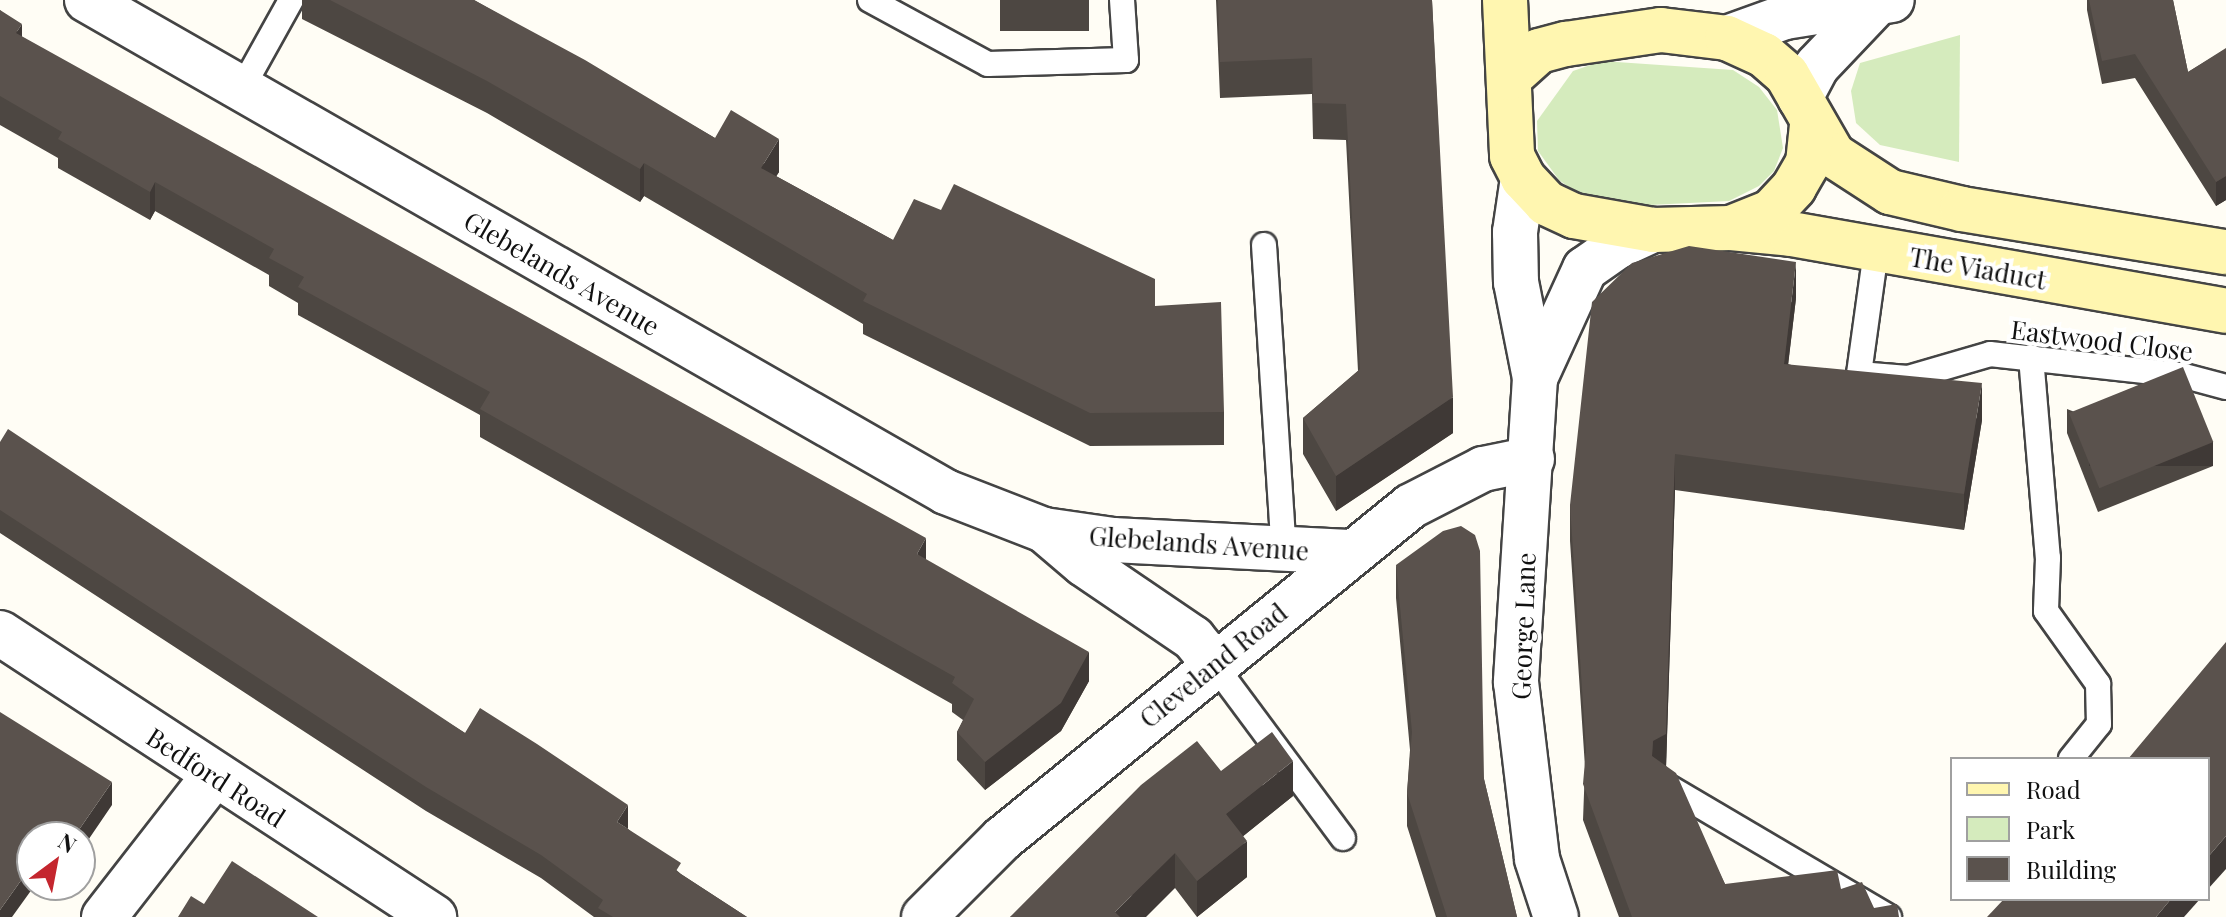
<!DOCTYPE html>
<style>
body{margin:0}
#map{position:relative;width:2226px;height:917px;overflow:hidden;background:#fffdf5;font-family:"Playfair Display",serif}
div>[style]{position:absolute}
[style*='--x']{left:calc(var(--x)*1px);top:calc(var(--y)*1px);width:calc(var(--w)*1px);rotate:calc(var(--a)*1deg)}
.green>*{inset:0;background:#d5ebbd}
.roads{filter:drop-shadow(2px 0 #444) drop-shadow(-2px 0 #444) drop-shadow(0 2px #444) drop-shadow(0 -2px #444)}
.service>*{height:24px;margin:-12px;padding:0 12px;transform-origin:12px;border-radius:12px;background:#fff}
.minor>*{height:44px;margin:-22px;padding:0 22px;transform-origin:22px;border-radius:22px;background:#fff}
.secondary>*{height:44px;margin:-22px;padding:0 22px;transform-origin:22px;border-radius:22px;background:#fff6b0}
.wall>*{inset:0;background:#4d4742;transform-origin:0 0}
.shaded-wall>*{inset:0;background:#3f3936;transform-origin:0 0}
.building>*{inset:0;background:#5a524d;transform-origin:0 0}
span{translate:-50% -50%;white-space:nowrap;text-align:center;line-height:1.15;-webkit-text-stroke:8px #fff;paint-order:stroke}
.street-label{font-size:26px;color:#111}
.legend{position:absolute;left:1950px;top:757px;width:260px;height:144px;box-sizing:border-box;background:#fff;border:2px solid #a0a0a0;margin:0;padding:10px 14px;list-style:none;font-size:24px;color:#111}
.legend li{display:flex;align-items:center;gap:16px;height:40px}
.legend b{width:40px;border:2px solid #a0a0a0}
.north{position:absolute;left:16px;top:821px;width:80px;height:80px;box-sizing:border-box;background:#fff;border:2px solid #a0a0a0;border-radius:50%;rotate:32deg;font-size:22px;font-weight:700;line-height:32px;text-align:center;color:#111}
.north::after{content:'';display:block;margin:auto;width:28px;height:36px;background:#c4262e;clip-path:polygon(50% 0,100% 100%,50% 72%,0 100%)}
</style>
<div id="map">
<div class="green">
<i style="clip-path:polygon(1960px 35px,1959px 162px,1880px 145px,1856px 123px,1851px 91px,1860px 63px)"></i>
<i style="clip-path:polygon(1602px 61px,1733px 70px,1759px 87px,1777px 110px,1783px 148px,1774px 171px,1759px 186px,1729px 201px,1610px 207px,1577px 193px,1559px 180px,1538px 151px,1537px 121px,1573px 71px)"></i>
</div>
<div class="roads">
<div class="service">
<i style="--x:870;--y:0;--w:134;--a:28.5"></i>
<i style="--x:988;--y:64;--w:138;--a:-1.7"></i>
<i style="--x:1126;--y:60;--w:60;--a:-93.8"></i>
<i style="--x:241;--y:90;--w:103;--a:-60.9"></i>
<i style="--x:1264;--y:245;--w:307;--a:86.3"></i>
<i style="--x:1876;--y:251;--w:124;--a:97.9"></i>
<i style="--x:1859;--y:374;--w:49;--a:4.7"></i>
<i style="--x:1908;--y:378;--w:85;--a:-16.3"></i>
<i style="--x:1990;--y:354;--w:192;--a:6.3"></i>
<i style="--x:2181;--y:375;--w:47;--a:14.9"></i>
<i style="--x:2031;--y:357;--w:202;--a:85.2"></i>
<i style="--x:2048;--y:558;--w:53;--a:92.2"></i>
<i style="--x:2046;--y:611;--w:90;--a:54.5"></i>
<i style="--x:2098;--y:684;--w:40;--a:88.6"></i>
<i style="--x:2099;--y:724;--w:45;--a:128.7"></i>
<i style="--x:1213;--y:663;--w:218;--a:53.4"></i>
<i style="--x:1665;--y:785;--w:260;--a:30.5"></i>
</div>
<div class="minor">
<i style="--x:87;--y:0;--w:990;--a:29.8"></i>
<i style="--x:946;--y:492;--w:105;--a:21.2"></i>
<i style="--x:1044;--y:530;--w:70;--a:8.2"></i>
<i style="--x:1113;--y:540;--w:241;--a:2.9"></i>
<i style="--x:1727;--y:38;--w:62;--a:-19.9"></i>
<i style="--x:1785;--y:17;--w:108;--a:-9"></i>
<i style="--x:1800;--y:98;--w:36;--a:-62"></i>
<i style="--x:1817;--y:66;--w:84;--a:-46.4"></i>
<i style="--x:1523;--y:178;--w:55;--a:98.4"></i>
<i style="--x:1515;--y:232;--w:50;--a:88.9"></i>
<i style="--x:1516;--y:282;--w:98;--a:78.8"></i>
<i style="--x:1535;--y:378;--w:305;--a:93.6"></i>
<i style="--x:1516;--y:682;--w:178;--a:83.2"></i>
<i style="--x:1537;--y:859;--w:61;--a:71.9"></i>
<i style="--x:1535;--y:378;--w:120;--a:-65.4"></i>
<i style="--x:1585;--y:269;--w:38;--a:-35"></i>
<i style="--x:1616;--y:247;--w:41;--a:-24.7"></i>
<i style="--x:1044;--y:530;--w:52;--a:40.4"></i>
<i style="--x:1084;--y:564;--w:132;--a:34.2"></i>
<i style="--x:1193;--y:638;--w:32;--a:51"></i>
<i style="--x:0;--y:633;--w:519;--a:33.2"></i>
<i style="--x:104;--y:917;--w:177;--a:-52.1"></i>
<i style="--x:924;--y:917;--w:110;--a:-45"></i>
<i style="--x:1002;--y:839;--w:527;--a:-39.15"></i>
<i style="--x:1411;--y:506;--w:81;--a:-27.2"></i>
<i style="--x:1483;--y:469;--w:50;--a:-11.5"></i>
</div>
<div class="secondary">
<i style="--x:1505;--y:0;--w:156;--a:87.4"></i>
<i style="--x:1512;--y:156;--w:25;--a:63"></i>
<i style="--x:1523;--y:178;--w:34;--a:47"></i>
<i style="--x:1546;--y:203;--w:31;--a:25"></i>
<i style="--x:1574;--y:216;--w:80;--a:10"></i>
<i style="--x:1653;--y:230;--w:78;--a:-1.5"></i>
<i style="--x:1731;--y:228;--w:60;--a:5.7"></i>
<i style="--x:1791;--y:234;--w:442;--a:10"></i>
<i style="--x:1509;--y:78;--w:40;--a:-42"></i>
<i style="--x:1539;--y:51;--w:28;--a:-15"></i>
<i style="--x:1566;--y:44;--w:96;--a:-8.4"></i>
<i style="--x:1661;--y:30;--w:66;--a:6.9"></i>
<i style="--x:1727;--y:38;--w:41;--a:24.7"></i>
<i style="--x:1764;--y:55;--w:30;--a:41"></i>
<i style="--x:1787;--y:75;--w:92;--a:60.1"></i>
<i style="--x:1833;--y:155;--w:68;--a:33"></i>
<i style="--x:1890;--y:192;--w:74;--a:13.3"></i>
<i style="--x:1962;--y:209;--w:267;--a:9.3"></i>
<i style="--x:1731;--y:228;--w:43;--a:-21.8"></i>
<i style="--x:1771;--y:212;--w:34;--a:-47"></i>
<i style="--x:1794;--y:187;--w:28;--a:-60"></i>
<i style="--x:1808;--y:163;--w:36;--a:-84"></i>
</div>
</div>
<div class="wall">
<i style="clip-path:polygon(302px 0,474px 0,715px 138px,779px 172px,776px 176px,893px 240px,1155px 306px,1224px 412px,1224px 445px,1090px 446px,863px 334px,863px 324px,644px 196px,640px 202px,487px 113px,302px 19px)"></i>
<i style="left:1000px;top:0;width:89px;height:31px"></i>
<i style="clip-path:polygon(1216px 0,1432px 0,1453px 433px,1336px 511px,1303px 454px,1303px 418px,1358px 371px,1346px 140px,1313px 139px,1312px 94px,1220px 98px)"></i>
<i style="clip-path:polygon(2087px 0,2173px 0,2188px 72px,2226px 49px,2226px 200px,2216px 206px,2135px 78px,2102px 84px,2087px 10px)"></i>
<i style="clip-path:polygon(0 10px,22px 37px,926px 560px,1089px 681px,1061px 731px,985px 790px,957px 760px,957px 732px,963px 720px,952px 712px,952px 704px,480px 437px,480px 415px,298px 315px,298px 303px,269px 286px,269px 275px,155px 211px,150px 220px,58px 168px,58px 158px,0 125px)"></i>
<i style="clip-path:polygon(1796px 298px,1788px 364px,1982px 420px,1964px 530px,1675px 490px,1666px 766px,1725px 884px,1841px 889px,1874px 908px,1899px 917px,1619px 917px,1583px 820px,1585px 767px,1570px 541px,1570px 505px)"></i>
<i style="clip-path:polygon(2067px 409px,2213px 466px,2098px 512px,2067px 433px)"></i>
<i style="clip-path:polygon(0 442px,465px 733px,628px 829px,681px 874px,747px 917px,594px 917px,541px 878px,426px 811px,0 533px)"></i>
<i style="clip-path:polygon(1396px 565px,1484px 779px,1517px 917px,1436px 917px,1407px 826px,1407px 793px,1410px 750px,1396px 598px)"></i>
<i style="clip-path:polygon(1221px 771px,1293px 796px,1243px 836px,1247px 877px,1197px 917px,1175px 888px,1010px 917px)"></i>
</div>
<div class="shaded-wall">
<i style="clip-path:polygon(22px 24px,22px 53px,16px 33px)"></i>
<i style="clip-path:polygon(779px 139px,779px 172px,761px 201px,761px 168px)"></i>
<i style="clip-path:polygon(644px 163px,644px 196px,640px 202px,640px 169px)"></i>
<i style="clip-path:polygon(2226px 176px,2226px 200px,2216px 206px,2216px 182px)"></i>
<i style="clip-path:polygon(155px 182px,155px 211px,150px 220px,150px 192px)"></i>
<i style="clip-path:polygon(1796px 262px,1796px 298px,1784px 400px,1784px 364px)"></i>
<i style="clip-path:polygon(1982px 383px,1982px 420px,1964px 530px,1964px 494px)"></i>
<i style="clip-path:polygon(1453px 397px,1453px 433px,1336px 511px,1336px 476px)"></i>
<i style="left:2213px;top:442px;width:24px;height:124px;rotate:90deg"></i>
<i style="clip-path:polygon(1675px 454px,1675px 490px,1666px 770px,1652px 756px)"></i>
<i style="clip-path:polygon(926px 538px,926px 566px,917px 554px)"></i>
<i style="clip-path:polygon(1089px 652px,1089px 681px,1061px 731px,985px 790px,985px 762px)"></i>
<i style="clip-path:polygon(1293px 761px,1293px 796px,1226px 850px,1226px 814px)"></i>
<i style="clip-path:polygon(112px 782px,112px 805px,80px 852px,80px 837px,74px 837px)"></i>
<i style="clip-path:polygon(628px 805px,628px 829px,617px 822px)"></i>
<i style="clip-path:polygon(2226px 836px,2226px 869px,2208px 889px,2208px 857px)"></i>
<i style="clip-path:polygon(1247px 841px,1247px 877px,1197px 917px,1197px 881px)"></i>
<i style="clip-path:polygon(1175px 853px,1175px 888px,1146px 917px,1115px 917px,1115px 912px)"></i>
<i style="clip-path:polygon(32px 865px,32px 885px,35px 885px,12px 917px,0 917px,0 910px)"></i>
<i style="clip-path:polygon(2171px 899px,2200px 899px,2184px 917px,2156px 917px)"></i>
</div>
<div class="building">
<i style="clip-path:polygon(330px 0,474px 0,585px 60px,715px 138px,731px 110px,779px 139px,761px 168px,893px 240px,914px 199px,941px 210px,954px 184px,1155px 279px,1155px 306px,1221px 302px,1224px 412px,1090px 413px,863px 301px,867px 294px,644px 163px,640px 169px,487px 81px)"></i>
<i style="clip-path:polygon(1218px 0,1432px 0,1453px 397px,1336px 476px,1303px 418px,1360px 369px,1346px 104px,1313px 103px,1312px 58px,1220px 62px)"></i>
<i style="clip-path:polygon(2089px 0,2173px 0,2188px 72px,2226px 48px,2226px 176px,2216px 182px,2135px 54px,2102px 61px)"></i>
<i style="clip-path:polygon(0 10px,22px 24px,16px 33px,926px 538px,917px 554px,1089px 652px,1061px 703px,985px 762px,957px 732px,974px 699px,952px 683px,955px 677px,480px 409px,490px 392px,298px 287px,304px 277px,269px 258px,274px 249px,155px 182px,150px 192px,58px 139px,62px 132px,0 96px)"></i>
<i style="clip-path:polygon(1689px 246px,1796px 262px,1784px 364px,1982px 383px,1964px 494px,1675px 454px,1666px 734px,1653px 741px,1652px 756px,1676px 773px,1725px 884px,1837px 870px,1841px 889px,1862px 882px,1874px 908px,1897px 904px,1899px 917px,1632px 917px,1583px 784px,1586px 750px,1570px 505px,1592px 302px,1632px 263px)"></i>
<i style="left:2183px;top:367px;width:81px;height:123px;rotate:68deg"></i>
<i style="clip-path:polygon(8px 429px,465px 733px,480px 708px,537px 744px,628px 805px,617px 822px,681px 863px,676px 871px,747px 917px,613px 917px,598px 908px,603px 900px,541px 855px,426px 787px,0 510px,0 442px)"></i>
<i style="clip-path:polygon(1461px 526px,1475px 535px,1480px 551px,1484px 779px,1517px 917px,1447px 917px,1407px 793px,1412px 732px,1396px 565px,1443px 531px)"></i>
<i style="clip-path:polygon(2226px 642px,2226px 836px,2208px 857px,2208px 759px,2128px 759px)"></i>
<i style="clip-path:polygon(0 712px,112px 782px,74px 837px,32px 837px,32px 865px,0 910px)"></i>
<i style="clip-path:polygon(1272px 732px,1293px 761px,1226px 814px,1247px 841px,1197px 881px,1175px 853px,1115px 912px,1120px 917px,1010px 917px,1141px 785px,1197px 741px,1221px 771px)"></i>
<i style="clip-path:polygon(232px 861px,318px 917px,178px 917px,191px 896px,204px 904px)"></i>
<i style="clip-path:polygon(2004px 899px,2171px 899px,2156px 917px,1987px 917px)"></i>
</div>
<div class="street-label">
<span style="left:1978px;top:268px;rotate:10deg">The Viaduct</span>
<span style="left:562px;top:273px;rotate:30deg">Glebelands Avenue</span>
<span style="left:2102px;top:340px;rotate:7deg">Eastwood Close</span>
<span style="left:1199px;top:543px;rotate:4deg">Glebelands Avenue</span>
<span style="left:1523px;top:626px;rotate:-88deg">George Lane</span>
<span style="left:1213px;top:665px;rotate:-39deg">Cleveland Road</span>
<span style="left:216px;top:777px;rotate:33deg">Bedford Road</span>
</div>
<ul class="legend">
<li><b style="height:10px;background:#fff6b0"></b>Road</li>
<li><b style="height:22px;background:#d5ebbd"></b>Park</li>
<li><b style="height:22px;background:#5a524d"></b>Building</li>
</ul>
<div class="north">N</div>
</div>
